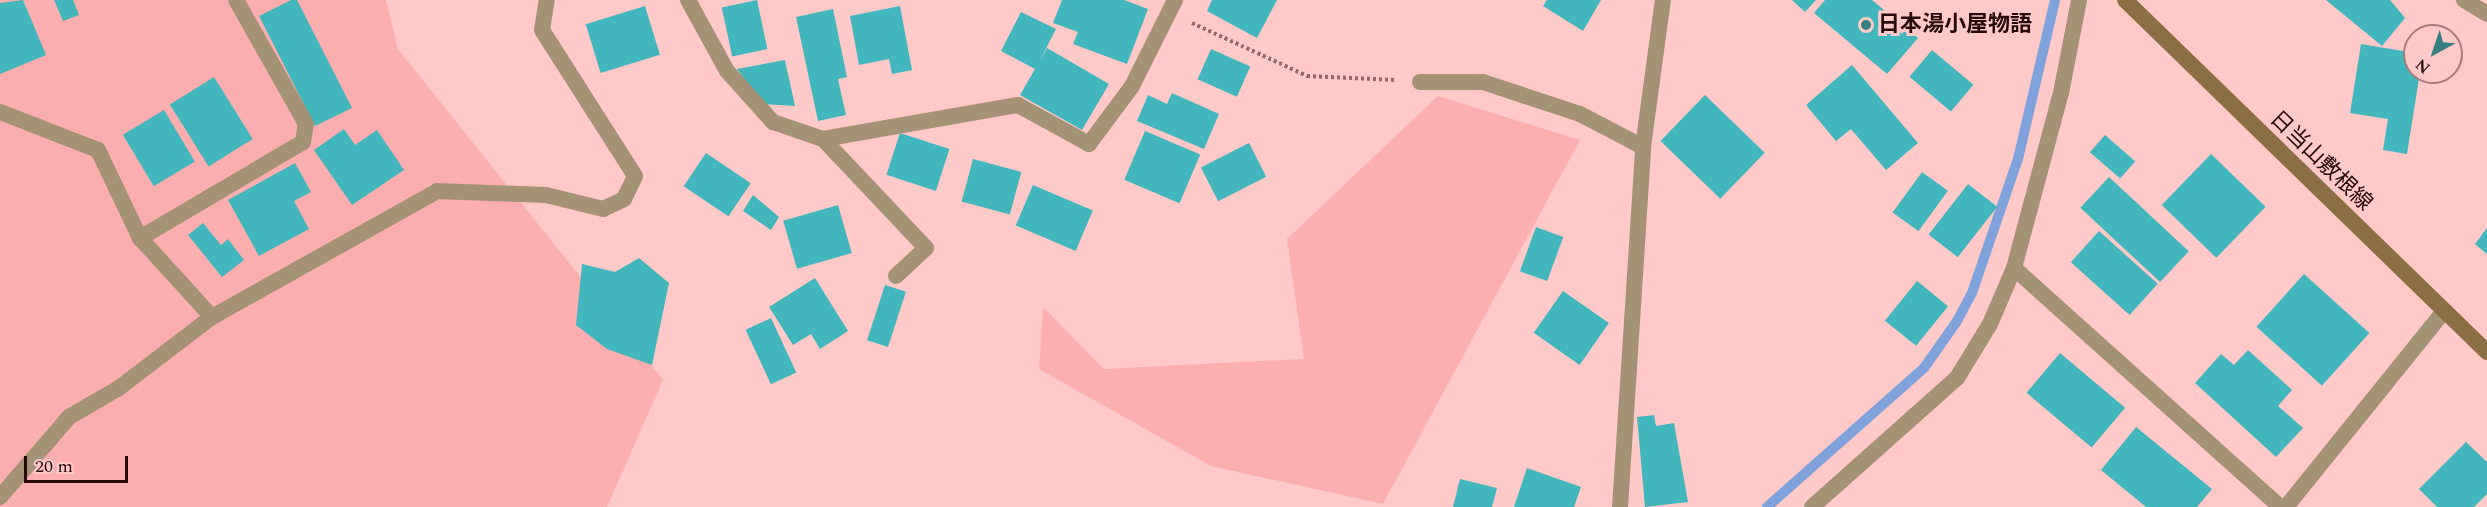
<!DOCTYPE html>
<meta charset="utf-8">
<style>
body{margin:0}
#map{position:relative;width:2487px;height:507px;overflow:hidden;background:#ffc9c8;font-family:Spectral,"Noto Sans JP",serif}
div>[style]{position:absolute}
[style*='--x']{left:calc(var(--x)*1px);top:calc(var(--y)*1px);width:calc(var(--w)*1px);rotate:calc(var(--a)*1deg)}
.green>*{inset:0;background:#fbaead}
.stream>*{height:10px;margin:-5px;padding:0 5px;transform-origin:5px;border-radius:5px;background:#7fa2dc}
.building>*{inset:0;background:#41b6bc;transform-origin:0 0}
.path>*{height:4px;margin-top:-2px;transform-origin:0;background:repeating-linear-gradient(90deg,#926868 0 3px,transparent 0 6px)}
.minor>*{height:16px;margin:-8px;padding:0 8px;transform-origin:8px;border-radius:8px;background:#a39275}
.tertiary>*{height:16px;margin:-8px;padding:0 8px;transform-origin:8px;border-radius:8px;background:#a39275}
.secondary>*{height:16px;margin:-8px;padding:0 8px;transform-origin:8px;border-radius:8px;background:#896f43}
.dots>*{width:16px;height:16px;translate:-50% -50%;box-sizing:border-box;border:3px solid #ffc9c8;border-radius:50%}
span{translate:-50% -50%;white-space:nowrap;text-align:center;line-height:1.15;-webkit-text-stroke:6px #ffc9c8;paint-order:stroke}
.poi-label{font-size:22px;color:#27090a;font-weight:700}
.left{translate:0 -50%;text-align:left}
.street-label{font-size:22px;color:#27090a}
.north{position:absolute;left:2403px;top:24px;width:60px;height:60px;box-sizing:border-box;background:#ffc9c8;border:2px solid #a97c7c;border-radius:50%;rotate:220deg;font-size:16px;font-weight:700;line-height:24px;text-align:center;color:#27090a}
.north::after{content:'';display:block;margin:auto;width:21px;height:27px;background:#367f83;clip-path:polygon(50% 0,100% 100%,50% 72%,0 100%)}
.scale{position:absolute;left:24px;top:456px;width:104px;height:27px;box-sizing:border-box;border:3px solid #27090a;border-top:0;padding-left:8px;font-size:18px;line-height:21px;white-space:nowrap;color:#27090a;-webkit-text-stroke:4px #ffc9c8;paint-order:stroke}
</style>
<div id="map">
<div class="green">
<i style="clip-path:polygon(0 0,386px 0,398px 49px,663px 380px,607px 507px,0 507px)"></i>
<i style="clip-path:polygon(1438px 96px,1580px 140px,1383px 504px,1211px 466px,1039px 369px,1043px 307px,1104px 369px,1304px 359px,1287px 239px)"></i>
</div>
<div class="stream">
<i style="--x:1767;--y:507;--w:210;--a:-41.5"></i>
<i style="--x:1924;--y:368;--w:57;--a:-54.9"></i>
<i style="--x:1957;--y:321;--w:32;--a:-62"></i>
<i style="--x:1972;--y:293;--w:142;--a:-71.1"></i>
<i style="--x:2018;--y:159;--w:163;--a:-76.9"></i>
</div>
<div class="building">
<i style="clip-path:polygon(23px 0,46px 55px,0 74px,0 3px)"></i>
<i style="clip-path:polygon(54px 0,73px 0,79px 15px,63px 21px)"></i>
<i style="clip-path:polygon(291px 0,297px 0,352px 108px,315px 126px,259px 16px)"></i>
<i style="left:757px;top:0;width:50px;height:36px;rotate:78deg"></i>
<i style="clip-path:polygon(1062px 0,1124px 0,1148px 9px,1127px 64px,1073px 44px,1078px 32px,1053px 23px)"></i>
<i style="clip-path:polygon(1212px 0,1277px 0,1257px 38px,1207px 11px)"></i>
<i style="clip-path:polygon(1547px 0,1601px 0,1583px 31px,1543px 6px)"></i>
<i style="clip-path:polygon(1792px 0,1816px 0,1805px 12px)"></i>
<i style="clip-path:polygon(1825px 0,1872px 0,1918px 38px,1887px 74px,1814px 13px)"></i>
<i style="clip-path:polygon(2326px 0,2390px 0,2405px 18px,2382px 46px)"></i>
<i style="left:645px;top:6px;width:51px;height:62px;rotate:73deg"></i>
<i style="clip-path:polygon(900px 6px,912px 70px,892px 74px,889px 59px,859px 65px,850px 16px)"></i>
<i style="clip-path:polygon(833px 9px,847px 77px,838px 79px,846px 115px,818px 121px,796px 17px)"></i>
<i style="clip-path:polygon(1021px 12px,1056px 29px,1039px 62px,1047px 48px,1109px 84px,1082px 130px,1020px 95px,1035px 69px,1001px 51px)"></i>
<i style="clip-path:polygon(2361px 44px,2415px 53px,2415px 72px,2420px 72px,2407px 154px,2383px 150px,2388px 119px,2350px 113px)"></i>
<i style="left:1211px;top:49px;width:43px;height:33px;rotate:24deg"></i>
<i style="left:1932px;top:50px;width:54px;height:35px;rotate:40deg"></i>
<i style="clip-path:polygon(785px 60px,795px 106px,762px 104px,737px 69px)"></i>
<i style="clip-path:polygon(1852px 65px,1918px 143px,1886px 170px,1851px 129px,1836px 141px,1806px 105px)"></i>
<i style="left:214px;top:77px;width:73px;height:52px;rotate:58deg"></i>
<i style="clip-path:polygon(1172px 93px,1219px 114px,1204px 149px,1137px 121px,1148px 95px,1167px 104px)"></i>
<i style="left:1705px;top:95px;width:83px;height:64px;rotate:44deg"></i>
<i style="left:164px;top:110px;width:60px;height:48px;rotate:59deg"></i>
<i style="clip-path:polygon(344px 129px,355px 145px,377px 130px,404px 170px,352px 205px,314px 150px)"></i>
<i style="left:1145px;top:131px;width:60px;height:53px;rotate:23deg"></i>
<i style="left:900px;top:133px;width:52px;height:44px;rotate:18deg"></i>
<i style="left:2105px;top:135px;width:40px;height:23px;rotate:41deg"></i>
<i style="left:1249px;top:143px;width:38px;height:54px;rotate:63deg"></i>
<i style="left:706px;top:153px;width:54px;height:40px;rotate:34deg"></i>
<i style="left:2211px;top:154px;width:76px;height:71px;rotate:44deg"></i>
<i style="left:973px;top:159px;width:50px;height:44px;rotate:15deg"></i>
<i style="clip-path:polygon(295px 163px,311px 192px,294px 201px,309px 229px,259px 256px,228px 200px)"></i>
<i style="left:1922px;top:172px;width:32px;height:50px;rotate:36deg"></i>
<i style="left:2109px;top:177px;width:109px;height:42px;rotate:43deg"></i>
<i style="left:1968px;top:184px;width:37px;height:64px;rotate:38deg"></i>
<i style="left:1033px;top:185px;width:65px;height:44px;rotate:23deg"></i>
<i style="clip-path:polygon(753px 195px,779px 217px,771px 230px,743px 211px)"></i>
<i style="left:838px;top:205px;width:50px;height:57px;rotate:74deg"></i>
<i style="clip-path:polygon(203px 223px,221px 245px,228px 239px,244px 260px,222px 277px,188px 235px)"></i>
<i style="left:1536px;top:227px;width:29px;height:47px;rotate:20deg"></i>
<i style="clip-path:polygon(2487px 228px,2487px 254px,2475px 244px)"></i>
<i style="left:2099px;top:231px;width:79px;height:42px;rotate:42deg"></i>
<i style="clip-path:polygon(639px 258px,669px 283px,652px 365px,607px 349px,576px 325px,582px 264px,615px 272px)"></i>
<i style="left:2304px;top:274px;width:88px;height:71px;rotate:42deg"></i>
<i style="clip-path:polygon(815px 278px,848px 331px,820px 349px,811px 334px,793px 345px,769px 307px)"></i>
<i style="left:1917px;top:281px;width:40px;height:51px;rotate:39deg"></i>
<i style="left:885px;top:285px;width:22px;height:58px;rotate:18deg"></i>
<i style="left:1563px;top:291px;width:56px;height:51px;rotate:35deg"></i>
<i style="left:771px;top:318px;width:60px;height:28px;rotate:65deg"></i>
<i style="clip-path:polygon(2248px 350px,2292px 390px,2278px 406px,2303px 428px,2276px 457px,2195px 383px,2221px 354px,2234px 365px)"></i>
<i style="left:2060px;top:353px;width:85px;height:52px;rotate:40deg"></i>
<i style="clip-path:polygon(1654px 415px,1656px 426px,1674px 423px,1688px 502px,1645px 507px,1637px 417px)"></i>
<i style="clip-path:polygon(2136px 427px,2212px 489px,2197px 507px,2146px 507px,2101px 470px)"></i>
<i style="clip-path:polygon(2466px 442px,2487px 462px,2487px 494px,2474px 507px,2437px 507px,2419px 489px)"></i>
<i style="clip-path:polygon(1527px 468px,1581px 487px,1574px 507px,1514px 507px)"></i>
<i style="clip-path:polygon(1460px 479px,1497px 488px,1492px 507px,1453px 507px)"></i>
</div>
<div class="path">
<i style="--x:1192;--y:23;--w:127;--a:24.7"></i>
<i style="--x:1307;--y:76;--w:88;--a:2.6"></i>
</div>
<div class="minor">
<i style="--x:688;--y:0;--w:81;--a:61.2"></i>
<i style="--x:727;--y:71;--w:69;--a:48"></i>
<i style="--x:773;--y:122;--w:53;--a:18.8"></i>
<i style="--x:823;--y:139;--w:198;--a:-9.9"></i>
<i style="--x:1018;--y:105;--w:81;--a:28.8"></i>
<i style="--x:1089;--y:144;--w:72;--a:-53.4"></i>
<i style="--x:1132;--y:86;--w:96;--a:-63.4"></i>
<i style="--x:2464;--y:0;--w:27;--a:31"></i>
<i style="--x:1420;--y:82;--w:63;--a:0"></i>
<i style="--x:1483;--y:82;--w:102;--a:18.3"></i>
<i style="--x:1580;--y:114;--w:71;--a:27.6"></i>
<i style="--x:0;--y:112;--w:105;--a:21.2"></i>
<i style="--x:98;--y:150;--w:98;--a:64.5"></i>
<i style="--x:140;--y:238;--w:107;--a:47.7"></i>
<i style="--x:823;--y:139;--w:150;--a:46.6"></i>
<i style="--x:926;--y:248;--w:41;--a:137"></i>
<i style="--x:140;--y:238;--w:189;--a:-30.5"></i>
<i style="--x:303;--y:142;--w:18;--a:-81"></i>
<i style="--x:306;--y:124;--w:142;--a:-119.4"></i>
<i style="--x:2014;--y:268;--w:358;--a:41.9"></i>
<i style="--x:0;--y:497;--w:106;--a:-49.2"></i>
<i style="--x:69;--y:417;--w:58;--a:-30.1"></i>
<i style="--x:119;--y:388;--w:117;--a:-37.4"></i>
<i style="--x:212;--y:317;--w:258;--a:-29.2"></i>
<i style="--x:437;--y:191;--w:109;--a:2.1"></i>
<i style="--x:546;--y:195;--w:59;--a:13.8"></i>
<i style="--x:603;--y:209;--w:23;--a:-25"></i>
<i style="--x:624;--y:199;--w:25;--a:-64"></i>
<i style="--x:635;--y:176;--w:173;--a:-122.5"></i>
<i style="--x:542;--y:30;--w:30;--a:-81"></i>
<i style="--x:1620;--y:507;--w:361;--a:-86.3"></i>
<i style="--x:1643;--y:147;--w:148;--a:-82.3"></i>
<i style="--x:1812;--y:507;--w:194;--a:-41.7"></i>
<i style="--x:1957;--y:378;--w:63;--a:-58.6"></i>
<i style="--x:1990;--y:324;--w:61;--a:-66.8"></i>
<i style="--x:2014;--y:268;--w:181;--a:-75"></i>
<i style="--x:2061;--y:93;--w:95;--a:-79"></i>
</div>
<div class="tertiary">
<i style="--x:2286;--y:507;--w:252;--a:-51.1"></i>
</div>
<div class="secondary">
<i style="--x:2125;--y:0;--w:505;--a:44.2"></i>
</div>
<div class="dots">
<i style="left:1866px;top:25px;background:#367f83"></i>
</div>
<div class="poi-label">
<span class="left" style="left:1878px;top:25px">日本湯小屋物語</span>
</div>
<div class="street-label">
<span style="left:2321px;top:161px;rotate:44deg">日当山敷根線</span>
</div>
<div class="north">N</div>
<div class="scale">20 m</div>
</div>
